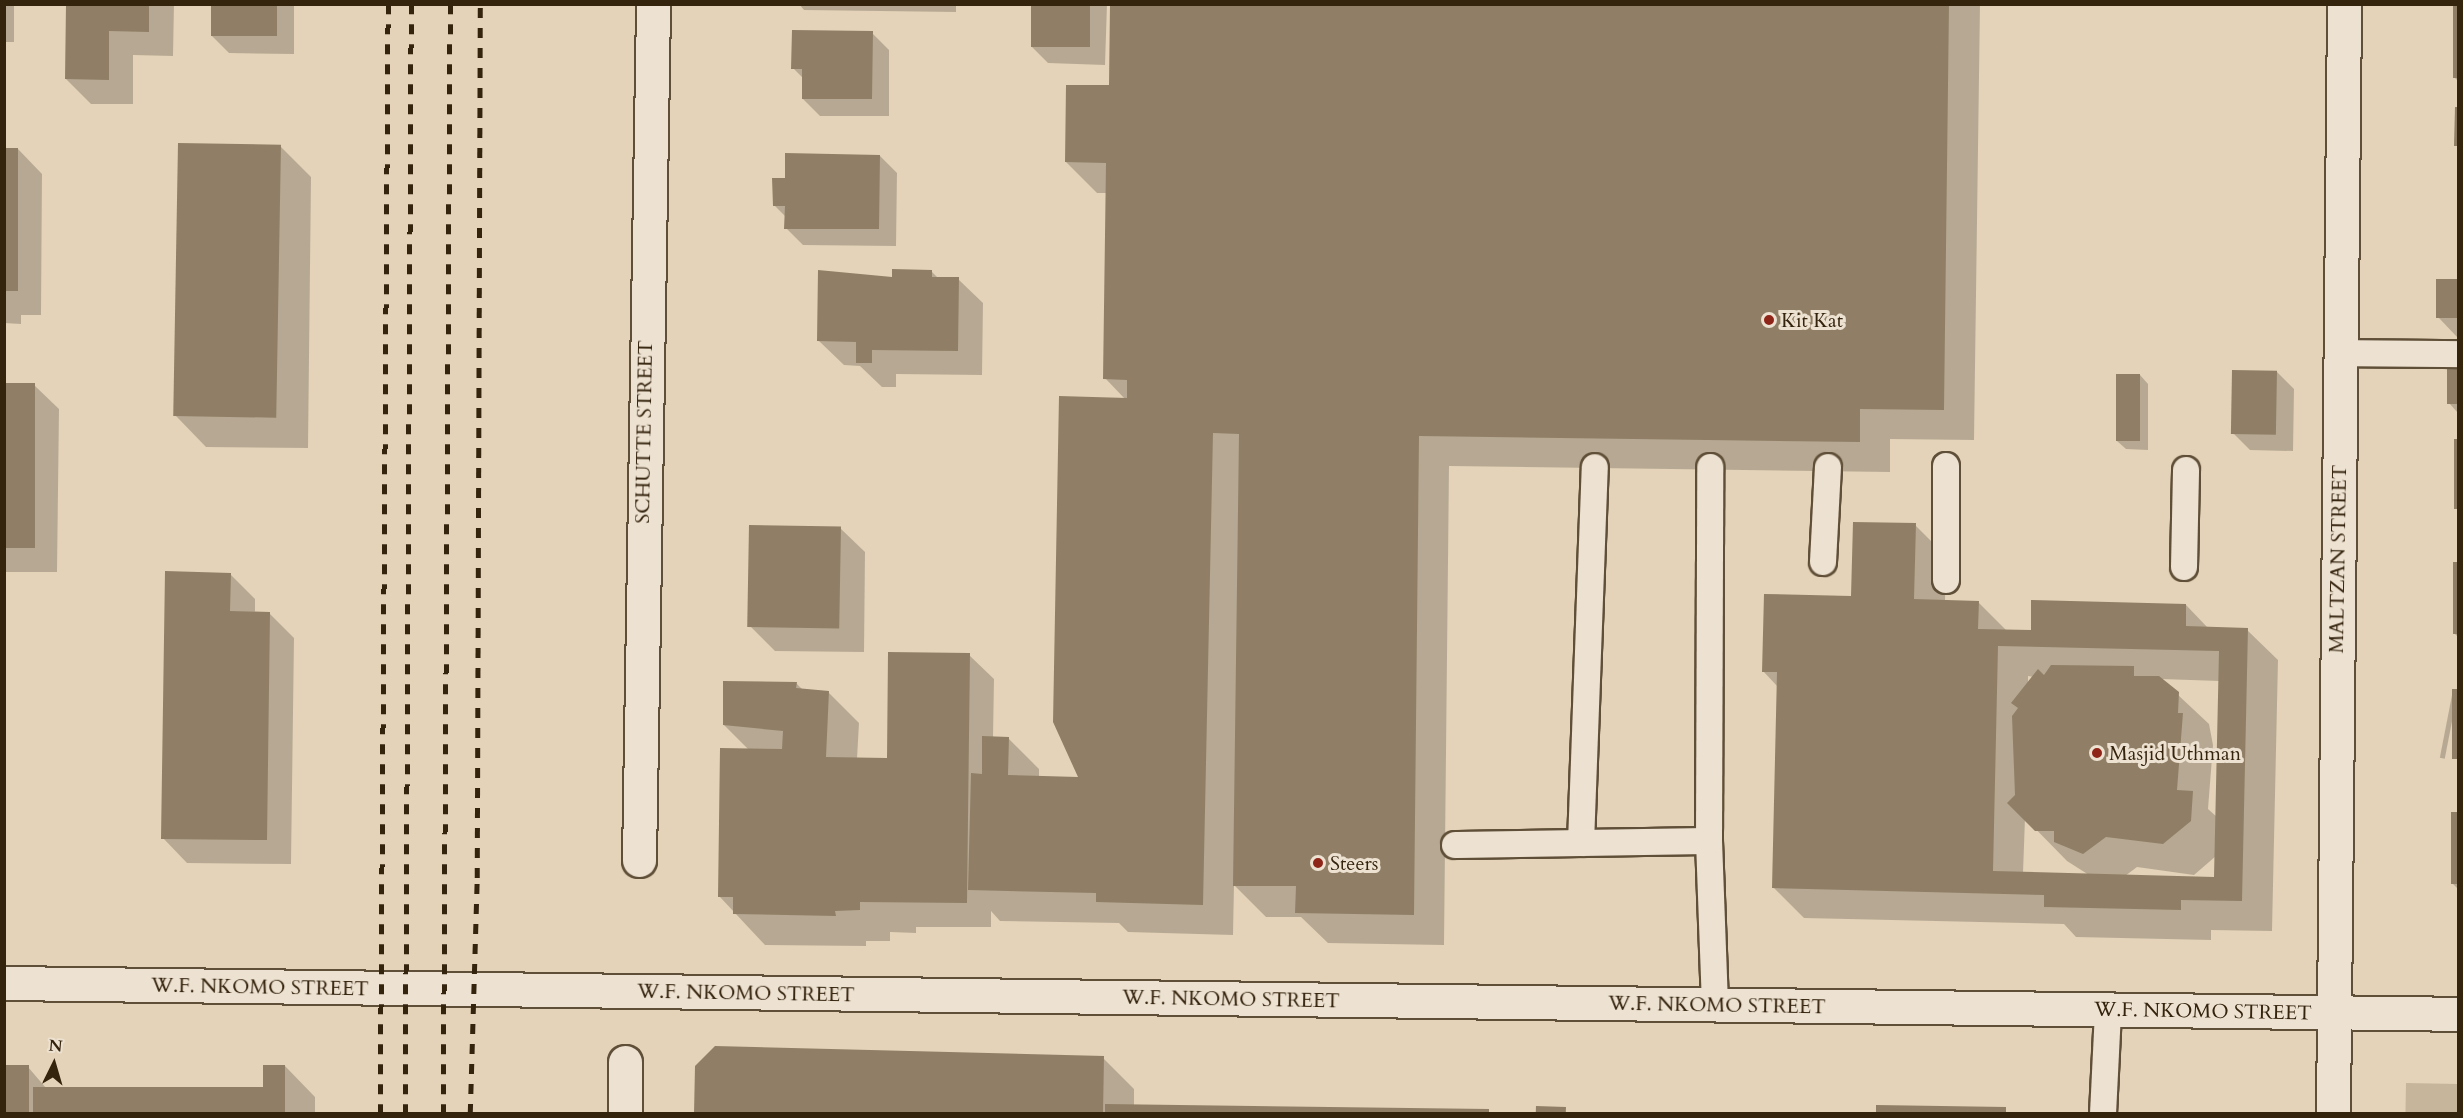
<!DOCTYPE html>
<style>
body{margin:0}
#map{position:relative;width:2463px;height:1118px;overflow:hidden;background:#e4d3b8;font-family:Cardo,serif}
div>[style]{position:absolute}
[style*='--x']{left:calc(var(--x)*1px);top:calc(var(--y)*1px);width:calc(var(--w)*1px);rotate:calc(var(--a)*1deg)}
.green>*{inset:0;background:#c6b59b;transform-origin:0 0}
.shadow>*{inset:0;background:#0003;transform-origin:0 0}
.building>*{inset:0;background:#907f66;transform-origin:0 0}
.roads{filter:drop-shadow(2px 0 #604f38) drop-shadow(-2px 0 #604f38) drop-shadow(0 2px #604f38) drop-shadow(0 -2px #604f38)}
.service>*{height:26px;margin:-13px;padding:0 13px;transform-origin:13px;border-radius:13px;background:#ede2d1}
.minor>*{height:33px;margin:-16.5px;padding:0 16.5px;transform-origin:16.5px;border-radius:16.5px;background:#ede2d1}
.secondary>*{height:33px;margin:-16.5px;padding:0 16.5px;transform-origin:16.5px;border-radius:16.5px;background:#ede2d1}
.rail>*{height:4.5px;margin-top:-2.25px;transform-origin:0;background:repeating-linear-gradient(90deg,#34230d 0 10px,transparent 0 20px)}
.dots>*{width:16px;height:16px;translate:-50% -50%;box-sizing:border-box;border:3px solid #ede2d1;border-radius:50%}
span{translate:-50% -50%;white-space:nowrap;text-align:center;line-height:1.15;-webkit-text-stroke:6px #ede2d1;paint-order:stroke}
.poi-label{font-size:20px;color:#34230d}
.left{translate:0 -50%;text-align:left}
.street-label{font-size:20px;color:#34230d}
.frame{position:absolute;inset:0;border:6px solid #34230d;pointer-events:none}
.north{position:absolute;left:24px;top:1034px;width:60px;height:60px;-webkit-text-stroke:4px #ede2d1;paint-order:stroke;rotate:5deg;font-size:16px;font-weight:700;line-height:24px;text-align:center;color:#34230d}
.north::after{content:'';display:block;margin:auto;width:21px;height:27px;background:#34230d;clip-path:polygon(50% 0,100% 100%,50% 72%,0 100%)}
</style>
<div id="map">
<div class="green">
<i style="left:2406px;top:1083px;width:52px;height:30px;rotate:1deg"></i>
</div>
<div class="shadow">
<i style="left:4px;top:4px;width:10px;height:38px"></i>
<i style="clip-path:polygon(67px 4px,174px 4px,173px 56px,133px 55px,133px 104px,91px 104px,66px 79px)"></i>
<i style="clip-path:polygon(213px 4px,294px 4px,294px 54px,229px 53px,212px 36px)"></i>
<i style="clip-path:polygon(799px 4px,956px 4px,956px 12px,804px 10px)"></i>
<i style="clip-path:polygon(1033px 4px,1107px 4px,1105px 65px,1048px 63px,1031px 46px)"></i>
<i style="clip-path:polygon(1111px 4px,1980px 4px,1974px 440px,1890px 439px,1890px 472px,1449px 466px,1444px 945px,1328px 943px,1301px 917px,1266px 917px,1234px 885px,1233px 935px,1128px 932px,1119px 923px,1000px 921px,991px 911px,991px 927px,916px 927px,916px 933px,890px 932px,890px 941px,866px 941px,866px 946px,765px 945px,720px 897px,749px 750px,724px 725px,796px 683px,803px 690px,828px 692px,859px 723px,857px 759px,887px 759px,969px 655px,994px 679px,993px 738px,1008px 738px,1039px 769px,1039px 777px,1080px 778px,1125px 399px,1105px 378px,1107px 193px,1097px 193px,1066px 162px,1110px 87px)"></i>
<i style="clip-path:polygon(2455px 4px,2458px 4px,2458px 81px,2454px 77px)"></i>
<i style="clip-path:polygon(872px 33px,889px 50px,889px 116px,820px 116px,803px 99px,804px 79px,793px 68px)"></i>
<i style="left:2456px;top:109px;width:2px;height:37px"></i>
<i style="clip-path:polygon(280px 146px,311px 177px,308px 448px,206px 447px,176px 416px)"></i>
<i style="clip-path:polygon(4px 149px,18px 149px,42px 174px,41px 315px,21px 315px,21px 324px,4px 323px)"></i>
<i style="clip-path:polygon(880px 156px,897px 173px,896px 246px,803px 245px,786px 228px,786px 217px,774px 205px,787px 180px)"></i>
<i style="clip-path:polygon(931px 271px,939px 279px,958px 279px,983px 303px,982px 375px,896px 374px,896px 387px,882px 387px,860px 366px,844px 365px,819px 341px,893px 278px)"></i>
<i style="clip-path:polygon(2438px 281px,2458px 281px,2458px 338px,2438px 317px)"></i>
<i style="clip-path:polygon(2448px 369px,2458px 369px,2458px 413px,2449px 403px)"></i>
<i style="clip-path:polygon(2277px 372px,2294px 389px,2293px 451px,2250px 450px,2233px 433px)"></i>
<i style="clip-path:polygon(2140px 375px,2148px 384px,2148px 450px,2126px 449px,2117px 441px)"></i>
<i style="clip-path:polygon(4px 384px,34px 385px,59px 409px,57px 572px,4px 572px)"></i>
<i style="left:2455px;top:440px;width:3px;height:69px"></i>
<i style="clip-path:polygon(evenodd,1915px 525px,1946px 556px,1945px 601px,1978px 602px,2007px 631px,2032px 632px,2186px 605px,2209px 629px,2247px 630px,2278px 660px,2272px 931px,2211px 930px,2211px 940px,2076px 937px,2064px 924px,1804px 918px,1774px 888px,1778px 687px,1763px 671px,1852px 598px,1915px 525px,2028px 676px,2034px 677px,2028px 684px,2028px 676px,1915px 525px,2161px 679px,2220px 681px,2217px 817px,2208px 809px,2213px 745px,2209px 724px,2161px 679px,1915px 525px,2025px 818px,2067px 861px,2089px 875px,2023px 873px,2025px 818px,1915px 525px,2216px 856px,2215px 878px,2125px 876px,2137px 867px,2194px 875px,2216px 856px)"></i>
<i style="clip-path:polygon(840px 528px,865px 552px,864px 652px,775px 651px,750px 626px)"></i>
<i style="clip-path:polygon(2455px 564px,2458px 564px,2458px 637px,2454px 633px)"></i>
<i style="clip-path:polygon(230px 574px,255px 599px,255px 613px,269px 613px,294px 638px,291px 864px,187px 863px,163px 838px)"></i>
<i style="left:2453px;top:690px;width:5px;height:69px;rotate:11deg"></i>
<i style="clip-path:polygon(2453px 814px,2458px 814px,2458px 889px,2452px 883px)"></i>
<i style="clip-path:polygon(716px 1047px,1103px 1058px,1134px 1089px,1134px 1106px,1491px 1114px,696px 1114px)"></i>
<i style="clip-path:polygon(285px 1066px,315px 1097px,315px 1114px,4px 1114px,28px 1067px,46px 1088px,264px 1089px)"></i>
</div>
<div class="building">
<i style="clip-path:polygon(66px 4px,149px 4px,149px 32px,109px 31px,109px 80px,65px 79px)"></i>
<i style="left:211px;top:4px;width:66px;height:32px"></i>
<i style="left:1031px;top:4px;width:59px;height:43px"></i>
<i style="clip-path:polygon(1110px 4px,1949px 4px,1944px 410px,1860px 409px,1860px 442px,1419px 436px,1414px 915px,1295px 913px,1296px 886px,1233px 886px,1239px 434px,1213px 433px,1203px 905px,1096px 902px,1096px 893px,968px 890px,971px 773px,982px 774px,982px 736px,1009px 737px,1008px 775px,1078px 777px,1053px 722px,1059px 396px,1127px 398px,1127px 380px,1103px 379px,1106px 163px,1065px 162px,1066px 85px,1109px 85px)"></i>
<i style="left:2453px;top:4px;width:5px;height:74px"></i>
<i style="clip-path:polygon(792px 30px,873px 31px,872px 99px,802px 99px,802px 69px,791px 69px)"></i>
<i style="clip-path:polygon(2455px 107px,2458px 107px,2458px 146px,2454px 146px)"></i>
<i style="left:178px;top:143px;width:103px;height:273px;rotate:1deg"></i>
<i style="left:4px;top:148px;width:14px;height:143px"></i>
<i style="clip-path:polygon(785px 153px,880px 155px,879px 229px,784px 229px,785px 206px,773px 206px,772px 178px,785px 178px)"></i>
<i style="clip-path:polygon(892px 269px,932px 270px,932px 277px,959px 277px,958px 351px,872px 350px,872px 363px,856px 363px,856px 342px,817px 341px,818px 270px,892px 277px)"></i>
<i style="left:2436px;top:279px;width:22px;height:39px"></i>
<i style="left:2447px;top:367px;width:11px;height:37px"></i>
<i style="left:2232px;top:370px;width:45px;height:64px;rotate:1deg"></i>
<i style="left:2116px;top:374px;width:24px;height:67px"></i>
<i style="left:4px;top:383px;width:31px;height:165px"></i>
<i style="left:2454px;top:439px;width:4px;height:70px"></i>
<i style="clip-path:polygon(evenodd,1853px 522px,1916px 523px,1914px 599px,1979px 601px,1978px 629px,2031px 630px,2031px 600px,2186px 604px,2186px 626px,2248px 628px,2242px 901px,2181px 900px,2181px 910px,2044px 907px,2044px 895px,1772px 888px,1777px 672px,1762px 672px,1764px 594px,1851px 596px,1853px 522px,1998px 646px,2219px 651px,2214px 877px,1993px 871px,1998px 646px)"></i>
<i style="left:749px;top:525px;width:92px;height:102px;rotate:1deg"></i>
<i style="left:2453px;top:562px;width:5px;height:72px"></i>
<i style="clip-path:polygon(165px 571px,231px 573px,230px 611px,270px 612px,267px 840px,161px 839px)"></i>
<i style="clip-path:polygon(888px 652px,970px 653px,967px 903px,860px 902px,860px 910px,835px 911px,836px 916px,733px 914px,733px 897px,718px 897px,720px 748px,782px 749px,783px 731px,723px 725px,723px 681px,797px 682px,796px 688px,829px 691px,826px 757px,887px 758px)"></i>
<i style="clip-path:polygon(2051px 665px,2134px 666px,2134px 676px,2159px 676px,2179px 692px,2178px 713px,2183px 713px,2177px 790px,2193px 791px,2191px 821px,2163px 844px,2106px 837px,2083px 854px,2054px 842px,2054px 831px,2035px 831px,2007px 803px,2015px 795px,2012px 716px,2018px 708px,2011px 703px,2038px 669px,2044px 675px)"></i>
<i style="left:2452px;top:689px;width:6px;height:70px"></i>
<i style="left:2451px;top:812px;width:7px;height:72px"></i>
<i style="clip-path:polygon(715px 1046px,1104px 1056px,1103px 1114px,694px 1114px,695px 1066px)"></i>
<i style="left:4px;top:1065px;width:25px;height:49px"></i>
<i style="clip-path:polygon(263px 1065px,285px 1065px,285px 1114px,33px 1114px,33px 1087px,263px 1087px)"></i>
<i style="clip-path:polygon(1105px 1104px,1489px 1109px,1489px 1114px,1105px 1114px)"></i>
<i style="clip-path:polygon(1876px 1105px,2006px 1107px,2006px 1114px,1876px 1114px)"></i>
<i style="left:1536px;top:1106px;width:30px;height:8px;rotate:2deg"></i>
</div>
<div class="roads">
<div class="service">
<i style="--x:2340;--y:353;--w:118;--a:0.5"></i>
<i style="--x:1946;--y:466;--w:114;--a:90"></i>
<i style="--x:1823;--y:562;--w:95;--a:-87"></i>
<i style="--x:2184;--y:567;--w:97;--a:-88.8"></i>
<i style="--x:1709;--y:841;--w:164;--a:87.9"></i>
<i style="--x:1581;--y:843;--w:376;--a:-87.9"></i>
<i style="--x:1455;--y:845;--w:254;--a:-0.9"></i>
<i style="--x:1709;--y:841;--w:374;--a:-89.8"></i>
<i style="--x:2103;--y:1114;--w:104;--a:-87.2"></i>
</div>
<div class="minor">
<i style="--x:639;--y:860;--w:856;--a:-89.06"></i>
<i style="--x:625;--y:1114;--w:52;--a:-90"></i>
<i style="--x:2333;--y:1114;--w:1110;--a:-89.43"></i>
</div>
<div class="secondary">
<i style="--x:4;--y:983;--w:2454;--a:0.72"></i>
</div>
</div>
<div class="rail">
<i style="--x:380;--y:1114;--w:1110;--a:-89.59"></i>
<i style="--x:405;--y:1114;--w:1110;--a:-89.69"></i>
<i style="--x:443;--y:1114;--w:1110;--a:-89.64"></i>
<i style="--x:470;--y:1114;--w:236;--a:-88.3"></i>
<i style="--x:477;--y:878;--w:874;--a:-89.8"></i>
</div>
<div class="dots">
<i style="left:1769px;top:320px;background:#8f2418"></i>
<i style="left:2097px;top:753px;background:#8f2418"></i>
<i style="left:1318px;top:863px;background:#8f2418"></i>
</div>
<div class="poi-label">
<span class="left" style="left:1781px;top:320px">Kit Kat</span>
<span class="left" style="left:2109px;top:753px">Masjid Uthman</span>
<span class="left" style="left:1330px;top:863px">Steers</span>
</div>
<div class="street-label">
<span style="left:644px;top:432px;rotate:-89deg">SCHUTTE STREET</span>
<span style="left:2338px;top:559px;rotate:-89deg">MALTZAN STREET</span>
<span style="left:260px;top:987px;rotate:1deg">W.F. NKOMO STREET</span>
<span style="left:746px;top:993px;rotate:1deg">W.F. NKOMO STREET</span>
<span style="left:1231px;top:999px;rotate:1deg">W.F. NKOMO STREET</span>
<span style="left:1717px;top:1005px;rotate:1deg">W.F. NKOMO STREET</span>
<span style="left:2203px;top:1011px;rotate:1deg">W.F. NKOMO STREET</span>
</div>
<div class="frame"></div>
<div class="north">N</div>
</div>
